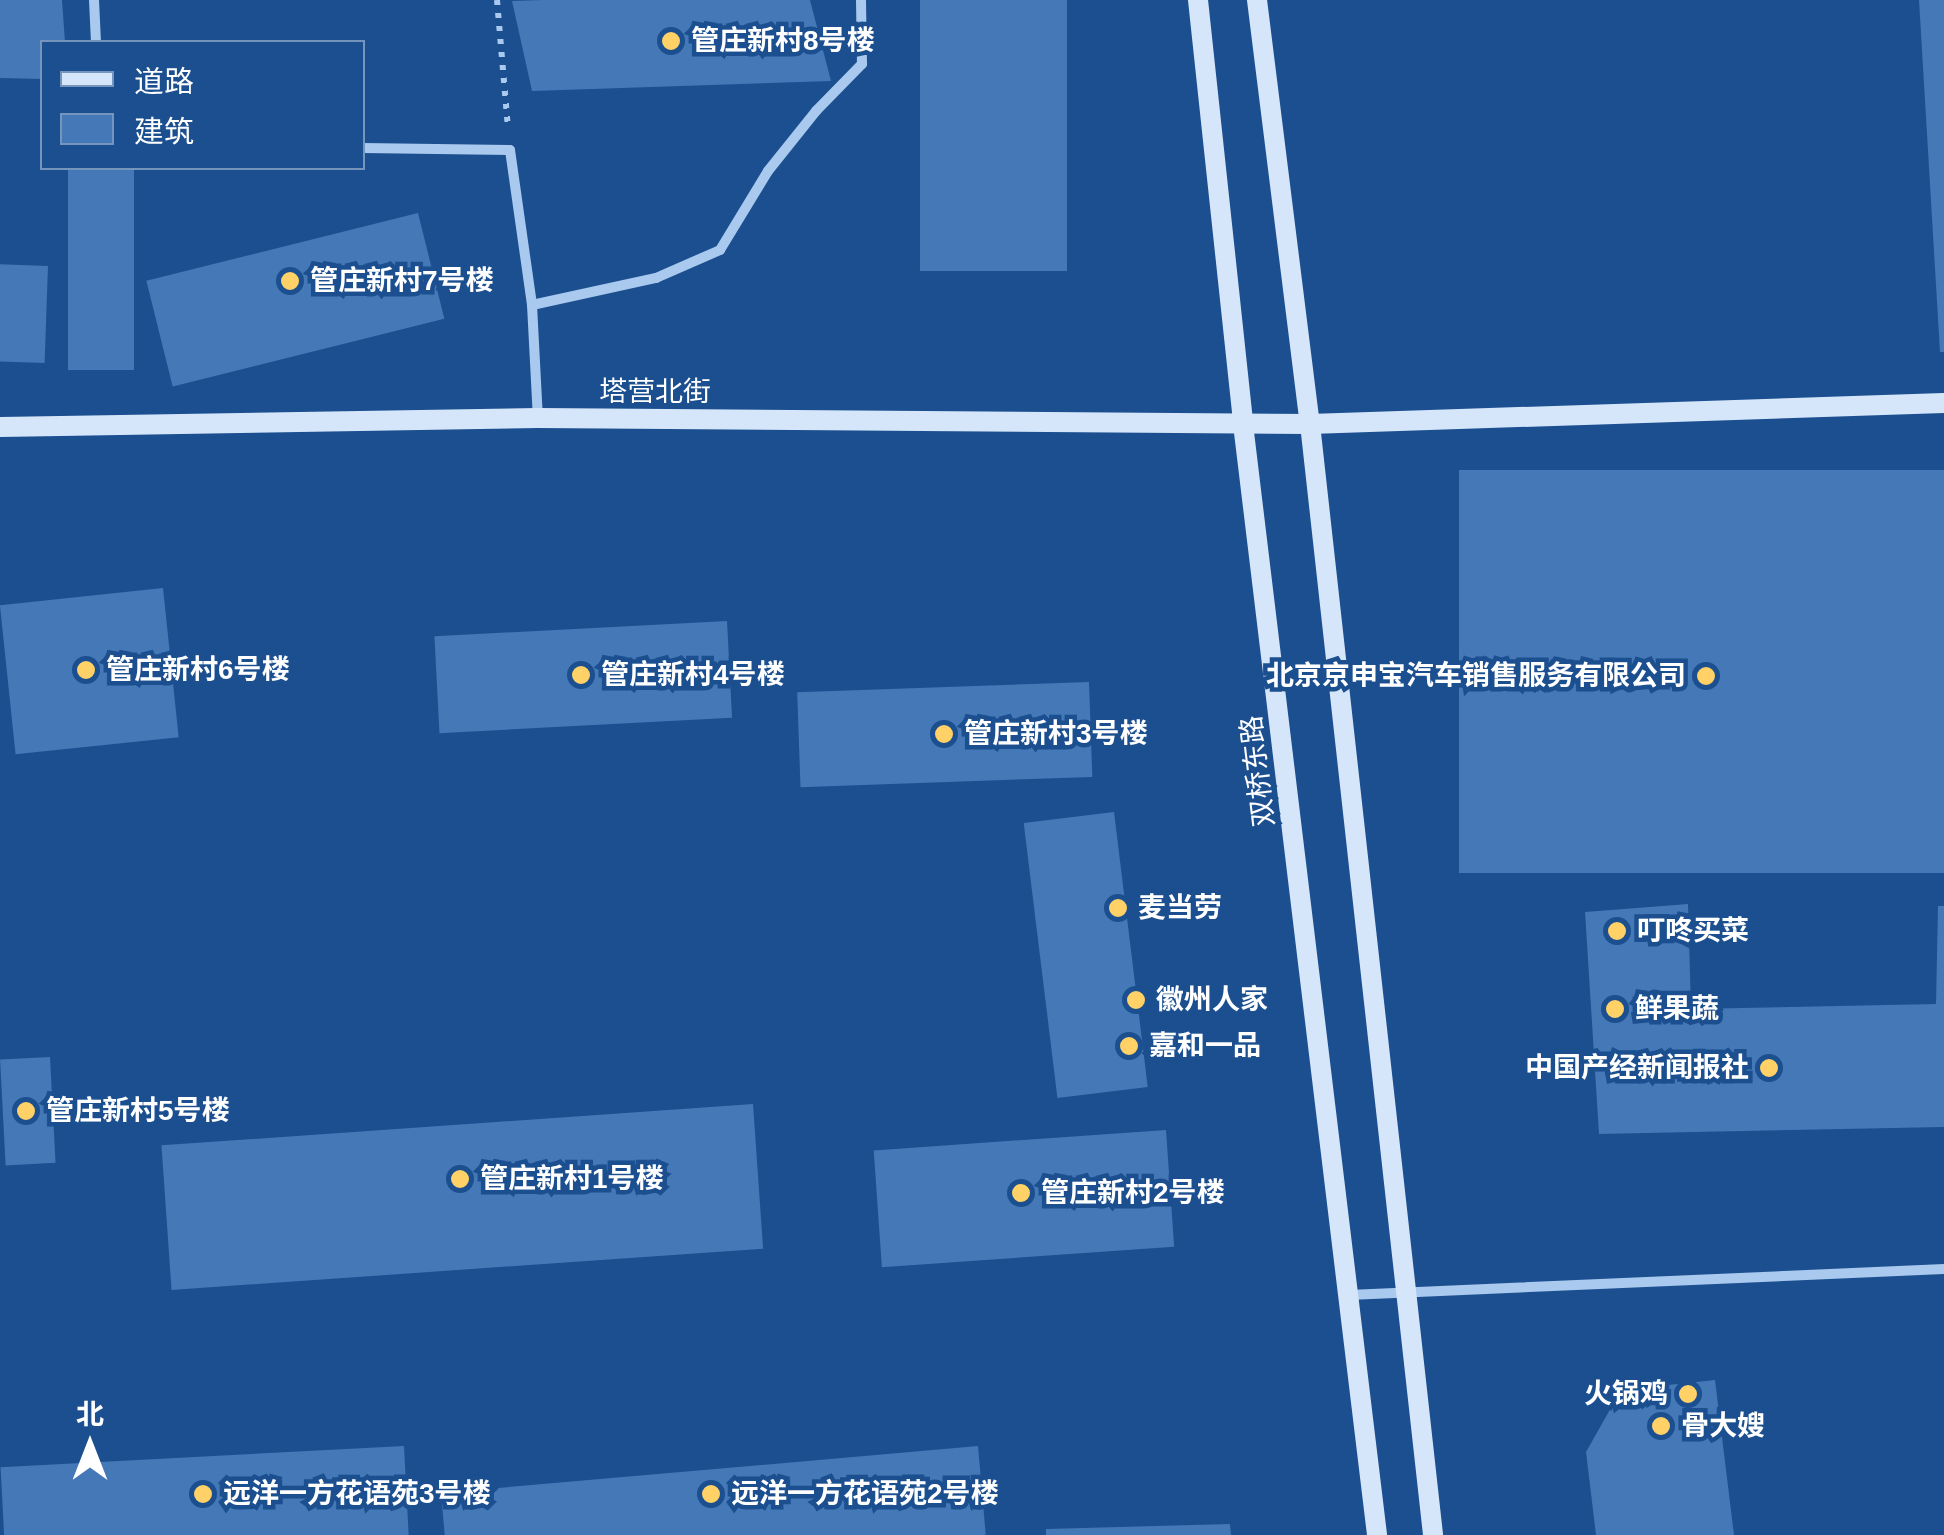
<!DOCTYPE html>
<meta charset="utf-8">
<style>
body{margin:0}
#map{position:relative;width:1944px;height:1535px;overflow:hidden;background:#1b4f8f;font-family:Helvetica,"Noto Sans SC",sans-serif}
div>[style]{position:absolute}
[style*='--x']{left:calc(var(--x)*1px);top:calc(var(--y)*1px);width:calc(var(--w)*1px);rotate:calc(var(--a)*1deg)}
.building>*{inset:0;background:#4478b7;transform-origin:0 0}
.path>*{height:6px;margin-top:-3px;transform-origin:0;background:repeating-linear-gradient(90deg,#a9c9ee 0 5px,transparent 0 13px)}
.street>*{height:10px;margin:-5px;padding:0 5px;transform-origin:5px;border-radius:5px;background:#a9c9ee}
.secondary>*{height:20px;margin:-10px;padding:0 10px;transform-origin:10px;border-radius:10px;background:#d6e6fa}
.dots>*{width:28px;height:28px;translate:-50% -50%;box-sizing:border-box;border:5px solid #1b4f8f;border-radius:50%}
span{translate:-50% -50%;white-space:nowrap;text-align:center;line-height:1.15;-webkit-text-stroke:9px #1b4f8f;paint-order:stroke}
.poi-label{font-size:28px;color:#fff;font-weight:700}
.left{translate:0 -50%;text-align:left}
.right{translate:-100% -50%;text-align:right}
.street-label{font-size:28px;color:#fff}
.legend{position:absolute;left:40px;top:40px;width:325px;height:130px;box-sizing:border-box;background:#1b4f8f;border:2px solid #7695bc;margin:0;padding:12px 18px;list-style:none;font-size:30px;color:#fff}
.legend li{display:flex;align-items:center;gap:20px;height:50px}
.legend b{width:50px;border:2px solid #7695bc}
.north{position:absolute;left:40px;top:1395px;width:100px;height:100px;-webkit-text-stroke:8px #1b4f8f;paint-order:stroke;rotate:0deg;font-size:28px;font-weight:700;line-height:40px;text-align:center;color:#fff}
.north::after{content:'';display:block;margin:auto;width:35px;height:45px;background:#fff;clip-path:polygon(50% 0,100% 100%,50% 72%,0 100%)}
</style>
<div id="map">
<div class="building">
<i style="clip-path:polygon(0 0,62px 0,65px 42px,42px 42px,42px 79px,0 78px)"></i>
<i style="clip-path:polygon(543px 0,810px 0,831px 81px,532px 91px,512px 1px)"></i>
<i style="left:920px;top:0;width:147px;height:271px"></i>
<i style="clip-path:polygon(1919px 0,1944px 0,1944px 352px,1940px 352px)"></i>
<i style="left:68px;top:168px;width:66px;height:202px"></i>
<i style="left:418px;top:213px;width:109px;height:280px;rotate:76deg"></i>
<i style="left:48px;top:266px;width:97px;height:48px;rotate:92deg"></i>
<i style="left:1944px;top:470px;width:403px;height:485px;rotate:90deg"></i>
<i style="left:163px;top:588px;width:150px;height:164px;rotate:84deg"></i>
<i style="left:727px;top:621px;width:97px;height:293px;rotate:87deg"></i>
<i style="left:1089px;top:682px;width:95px;height:292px;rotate:88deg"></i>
<i style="left:1114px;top:812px;width:277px;height:91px;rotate:83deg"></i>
<i style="clip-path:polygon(1688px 904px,1691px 1009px,1936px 1004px,1938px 906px,1944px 906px,1944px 1127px,1599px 1134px,1585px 912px)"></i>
<i style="left:50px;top:1057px;width:106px;height:50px;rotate:87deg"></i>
<i style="left:753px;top:1104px;width:145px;height:593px;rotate:86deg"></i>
<i style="left:1166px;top:1130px;width:117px;height:293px;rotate:86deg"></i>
<i style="clip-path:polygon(1715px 1380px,1734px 1535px,1596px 1535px,1586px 1452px,1621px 1390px)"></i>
<i style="left:404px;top:1446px;width:89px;height:404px;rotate:87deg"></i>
<i style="left:978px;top:1446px;width:89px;height:539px;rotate:85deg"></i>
<i style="clip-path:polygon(1230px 1524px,1231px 1535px,1046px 1535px,1046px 1529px)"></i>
</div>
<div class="path">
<i style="--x:497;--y:0;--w:128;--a:85.1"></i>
</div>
<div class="street">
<i style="--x:94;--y:0;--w:42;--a:87.3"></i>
<i style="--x:362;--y:148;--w:148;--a:0.8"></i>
<i style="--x:510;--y:150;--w:157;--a:81.9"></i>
<i style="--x:532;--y:305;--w:113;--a:87"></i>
<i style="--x:532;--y:305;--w:127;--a:-12.3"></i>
<i style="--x:656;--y:278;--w:70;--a:-23.6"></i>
<i style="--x:720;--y:250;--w:92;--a:-58.7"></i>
<i style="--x:768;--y:171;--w:77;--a:-51.3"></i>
<i style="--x:816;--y:111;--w:66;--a:-45.6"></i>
<i style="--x:862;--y:64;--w:64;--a:-90.9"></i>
<i style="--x:1349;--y:1295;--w:596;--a:-2.5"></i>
</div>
<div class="secondary">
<i style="--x:1198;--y:0;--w:426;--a:83.9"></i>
<i style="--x:1243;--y:424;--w:1119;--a:83.12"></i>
<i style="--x:1257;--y:0;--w:427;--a:82.9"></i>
<i style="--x:1310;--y:424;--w:1118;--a:83.68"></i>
<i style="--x:0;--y:427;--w:538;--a:-0.96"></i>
<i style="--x:538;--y:418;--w:772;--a:0.45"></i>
<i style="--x:1310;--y:424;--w:634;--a:-1.9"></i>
</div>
<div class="dots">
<i style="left:671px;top:41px;background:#ffd166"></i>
<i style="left:290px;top:281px;background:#ffd166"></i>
<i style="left:86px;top:670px;background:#ffd166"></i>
<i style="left:581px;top:675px;background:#ffd166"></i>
<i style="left:1706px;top:676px;background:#ffd166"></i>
<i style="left:944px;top:734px;background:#ffd166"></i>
<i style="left:1118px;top:908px;background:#ffd166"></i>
<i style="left:1617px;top:931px;background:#ffd166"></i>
<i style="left:1136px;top:1000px;background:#ffd166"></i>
<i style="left:1615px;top:1009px;background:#ffd166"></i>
<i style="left:1129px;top:1046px;background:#ffd166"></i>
<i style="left:1769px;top:1068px;background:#ffd166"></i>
<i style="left:26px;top:1111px;background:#ffd166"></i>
<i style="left:460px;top:1179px;background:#ffd166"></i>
<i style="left:1021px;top:1193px;background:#ffd166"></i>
<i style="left:1688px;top:1394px;background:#ffd166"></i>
<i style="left:1661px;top:1426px;background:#ffd166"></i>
<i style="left:203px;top:1494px;background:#ffd166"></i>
<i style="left:711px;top:1494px;background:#ffd166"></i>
</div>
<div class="poi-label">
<span class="left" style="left:691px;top:41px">管庄新村8号楼</span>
<span class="left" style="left:310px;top:281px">管庄新村7号楼</span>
<span class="left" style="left:106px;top:670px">管庄新村6号楼</span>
<span class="left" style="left:601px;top:675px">管庄新村4号楼</span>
<span class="right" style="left:1686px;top:676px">北京京申宝汽车销售服务有限公司</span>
<span class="left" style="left:964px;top:734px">管庄新村3号楼</span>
<span class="left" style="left:1138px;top:908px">麦当劳</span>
<span class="left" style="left:1637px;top:931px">叮咚买菜</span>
<span class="left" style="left:1156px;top:1000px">徽州人家</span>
<span class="left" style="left:1635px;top:1009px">鲜果蔬</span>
<span class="left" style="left:1149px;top:1046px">嘉和一品</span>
<span class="right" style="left:1749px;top:1068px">中国产经新闻报社</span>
<span class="left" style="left:46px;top:1111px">管庄新村5号楼</span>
<span class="left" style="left:480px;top:1179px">管庄新村1号楼</span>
<span class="left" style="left:1041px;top:1193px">管庄新村2号楼</span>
<span class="right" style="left:1668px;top:1394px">火锅鸡</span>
<span class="left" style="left:1681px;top:1426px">骨大嫂</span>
<span class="left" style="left:223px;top:1494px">远洋一方花语苑3号楼</span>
<span class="left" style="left:731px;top:1494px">远洋一方花语苑2号楼</span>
</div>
<div class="street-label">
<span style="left:655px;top:392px">塔营北街</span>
<span style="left:1258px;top:771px;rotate:-97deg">双桥东路</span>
</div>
<ul class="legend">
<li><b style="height:12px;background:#d6e6fa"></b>道路</li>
<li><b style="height:28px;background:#4478b7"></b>建筑</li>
</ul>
<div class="north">北</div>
</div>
